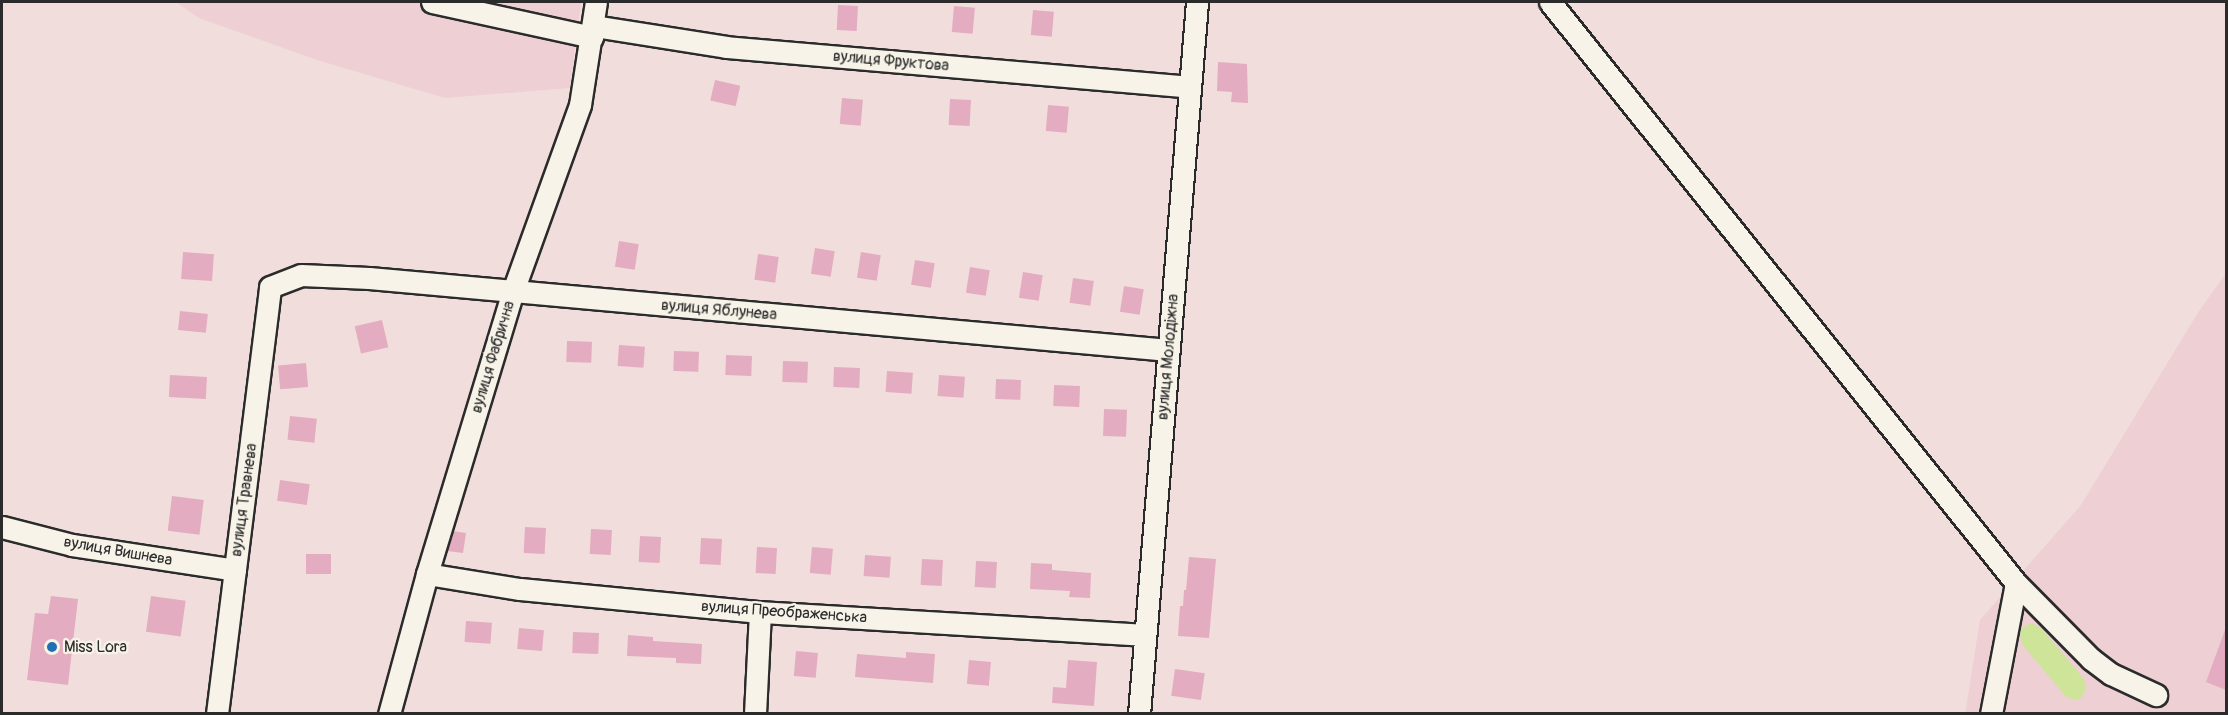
<!DOCTYPE html>
<meta charset="utf-8">
<style>
body{margin:0}
#map{position:relative;width:2228px;height:715px;overflow:hidden;background:#f1dedc;font-family:Pangolin,sans-serif}
div>[style]{position:absolute}
[style*='--x']{left:calc(var(--x)*1px);top:calc(var(--y)*1px);width:calc(var(--w)*1px);rotate:calc(var(--a)*1deg)}
.built>*{inset:0;background:#edcfd4}
.green>*{inset:0;background:#cde499}
.building>*{inset:0;background:#e4acc0;transform-origin:0 0}
.roads{filter:drop-shadow(2px 0 #2b2b2b) drop-shadow(-2px 0 #2b2b2b) drop-shadow(0 2px #2b2b2b) drop-shadow(0 -2px #2b2b2b)}
.minor>*{height:21px;margin:-10.5px;padding:0 10.5px;transform-origin:10.5px;border-radius:10.5px;background:#f7f3e8}
.dots>*{width:16px;height:16px;translate:-50% -50%;box-sizing:border-box;border:3px solid #f7f3e8;border-radius:50%}
span{translate:-50% -50%;white-space:nowrap;text-align:center;line-height:1.15;-webkit-text-stroke:4.5px #f7f3e8;paint-order:stroke}
.street-label{font-size:16px;color:#2b2b2b}
.poi-label{font-size:16px;color:#2b2b2b}
.left{translate:0 -50%;text-align:left}
.frame{position:absolute;inset:0;border:3px solid #2b2b2b;pointer-events:none}
</style>
<div id="map">
<div class="built">
<i style="clip-path:polygon(176px 2px,581px 2px,570px 88px,445px 98px,317px 60px,199px 18px)"></i>
<i style="clip-path:polygon(2226px 273px,2226px 713px,1965px 714px,1980px 620px,2081px 505px,2199px 311px)"></i>
</div>
<div class="green">
<i style="clip-path:polygon(2031px 623px,2041px 628px,2084px 679px,2086px 689px,2081px 698px,2076px 700px,2066px 697px,2022px 644px,2020px 634px,2022px 628px)"></i>
</div>
<div class="building">
<i style="left:838px;top:5px;width:20px;height:25px;rotate:3deg"></i>
<i style="left:954px;top:6px;width:21px;height:26px;rotate:5deg"></i>
<i style="left:1033px;top:10px;width:21px;height:25px;rotate:5deg"></i>
<i style="clip-path:polygon(1218px 62px,1247px 64px,1248px 103px,1231px 102px,1232px 92px,1217px 91px)"></i>
<i style="left:715px;top:80px;width:26px;height:21px;rotate:13deg"></i>
<i style="left:842px;top:98px;width:21px;height:26px;rotate:5deg"></i>
<i style="left:950px;top:99px;width:21px;height:26px;rotate:3deg"></i>
<i style="left:1048px;top:105px;width:21px;height:26px;rotate:5deg"></i>
<i style="left:619px;top:241px;width:20px;height:26px;rotate:9deg"></i>
<i style="left:815px;top:248px;width:20px;height:26px;rotate:9deg"></i>
<i style="left:183px;top:252px;width:31px;height:27px;rotate:4deg"></i>
<i style="left:861px;top:252px;width:20px;height:26px;rotate:9deg"></i>
<i style="left:758px;top:254px;width:21px;height:26px;rotate:8deg"></i>
<i style="left:915px;top:260px;width:20px;height:25px;rotate:9deg"></i>
<i style="left:970px;top:267px;width:20px;height:26px;rotate:9deg"></i>
<i style="left:1023px;top:272px;width:20px;height:26px;rotate:9deg"></i>
<i style="left:1073px;top:278px;width:21px;height:25px;rotate:8deg"></i>
<i style="left:1124px;top:286px;width:20px;height:26px;rotate:9deg"></i>
<i style="left:180px;top:311px;width:28px;height:19px;rotate:6deg"></i>
<i style="left:382px;top:320px;width:28px;height:28px;rotate:77deg"></i>
<i style="left:567px;top:341px;width:25px;height:21px;rotate:2deg"></i>
<i style="left:619px;top:345px;width:26px;height:21px;rotate:4deg"></i>
<i style="left:674px;top:351px;width:25px;height:20px;rotate:2deg"></i>
<i style="left:726px;top:355px;width:26px;height:20px;rotate:2deg"></i>
<i style="left:783px;top:361px;width:25px;height:21px;rotate:2deg"></i>
<i style="left:306px;top:363px;width:24px;height:28px;rotate:85deg"></i>
<i style="left:834px;top:367px;width:26px;height:20px;rotate:2deg"></i>
<i style="left:887px;top:371px;width:26px;height:21px;rotate:4deg"></i>
<i style="left:170px;top:375px;width:37px;height:22px;rotate:3deg"></i>
<i style="left:939px;top:375px;width:26px;height:21px;rotate:4deg"></i>
<i style="left:996px;top:379px;width:25px;height:20px;rotate:2deg"></i>
<i style="left:1054px;top:385px;width:26px;height:21px;rotate:2deg"></i>
<i style="left:1104px;top:409px;width:23px;height:27px;rotate:2deg"></i>
<i style="left:290px;top:416px;width:27px;height:24px;rotate:6deg"></i>
<i style="left:280px;top:480px;width:30px;height:21px;rotate:8deg"></i>
<i style="left:172px;top:496px;width:32px;height:35px;rotate:7deg"></i>
<i style="left:525px;top:527px;width:21px;height:26px;rotate:3deg"></i>
<i style="left:591px;top:529px;width:21px;height:25px;rotate:3deg"></i>
<i style="clip-path:polygon(453px 531px,466px 533px,463px 553px,447px 551px)"></i>
<i style="left:640px;top:536px;width:21px;height:26px;rotate:3deg"></i>
<i style="left:701px;top:538px;width:21px;height:26px;rotate:3deg"></i>
<i style="left:757px;top:547px;width:20px;height:26px;rotate:3deg"></i>
<i style="left:812px;top:547px;width:21px;height:26px;rotate:5deg"></i>
<i style="left:306px;top:554px;width:25px;height:20px"></i>
<i style="left:865px;top:555px;width:26px;height:21px;rotate:4deg"></i>
<i style="clip-path:polygon(1189px 557px,1216px 559px,1209px 638px,1178px 636px,1180px 606px,1183px 606px,1184px 590px,1186px 590px)"></i>
<i style="left:922px;top:559px;width:21px;height:26px;rotate:3deg"></i>
<i style="left:976px;top:561px;width:21px;height:26px;rotate:3deg"></i>
<i style="clip-path:polygon(1031px 563px,1052px 564px,1052px 570px,1091px 573px,1090px 598px,1069px 597px,1070px 591px,1030px 589px)"></i>
<i style="clip-path:polygon(51px 596px,78px 599px,68px 685px,27px 680px,35px 613px,48px 614px)"></i>
<i style="left:151px;top:596px;width:35px;height:36px;rotate:8deg"></i>
<i style="left:466px;top:621px;width:26px;height:21px;rotate:4deg"></i>
<i style="left:519px;top:628px;width:25px;height:21px;rotate:5deg"></i>
<i style="clip-path:polygon(2225px 630px,2226px 630px,2226px 690px,2206px 682px)"></i>
<i style="left:573px;top:632px;width:26px;height:21px;rotate:2deg"></i>
<i style="clip-path:polygon(628px 635px,653px 637px,653px 641px,702px 644px,701px 664px,676px 663px,676px 658px,627px 656px)"></i>
<i style="left:796px;top:651px;width:22px;height:25px;rotate:5deg"></i>
<i style="clip-path:polygon(906px 652px,935px 654px,933px 683px,855px 677px,857px 654px,906px 658px)"></i>
<i style="left:969px;top:660px;width:22px;height:24px;rotate:5deg"></i>
<i style="clip-path:polygon(1068px 660px,1097px 662px,1094px 706px,1052px 703px,1053px 687px,1066px 688px)"></i>
<i style="left:1175px;top:669px;width:30px;height:27px;rotate:8deg"></i>
</div>
<div class="roads">
<div class="minor">
<i style="--x:432;--y:2;--w:164;--a:12.3"></i>
<i style="--x:1550;--y:2;--w:745;--a:51.27"></i>
<i style="--x:2016;--y:583;--w:107;--a:45.4"></i>
<i style="--x:2091;--y:659;--w:25;--a:37"></i>
<i style="--x:2111;--y:674;--w:50;--a:25"></i>
<i style="--x:594;--y:26;--w:134;--a:9"></i>
<i style="--x:726;--y:47;--w:465;--a:4.9"></i>
<i style="--x:2;--y:527;--w:72;--a:14.4"></i>
<i style="--x:72;--y:545;--w:165;--a:8.7"></i>
<i style="--x:427;--y:574;--w:94;--a:9.2"></i>
<i style="--x:520;--y:589;--w:241;--a:5.5"></i>
<i style="--x:760;--y:612;--w:385;--a:3.4"></i>
<i style="--x:217;--y:714;--w:430;--a:-82.9"></i>
<i style="--x:270;--y:287;--w:33;--a:-21"></i>
<i style="--x:301;--y:275;--w:68;--a:2.5"></i>
<i style="--x:369;--y:278;--w:803;--a:5.14"></i>
<i style="--x:389;--y:714;--w:145;--a:-74.8"></i>
<i style="--x:427;--y:574;--w:296;--a:-73.1"></i>
<i style="--x:513;--y:291;--w:198;--a:-70.2"></i>
<i style="--x:580;--y:105;--w:104;--a:-81.2"></i>
<i style="--x:755;--y:714;--w:102;--a:-87.2"></i>
<i style="--x:1139;--y:714;--w:714;--a:-85.34"></i>
<i style="--x:1991;--y:714;--w:133;--a:-79.2"></i>
</div>
</div>
<div class="dots">
<i style="left:52px;top:647px;background:#1f6fb2"></i>
</div>
<div class="street-label">
<span style="left:891px;top:61px;rotate:5deg">вулиця Фруктова</span>
<span style="left:719px;top:310px;rotate:5deg">вулиця Яблунева</span>
<span style="left:493px;top:357px;rotate:-73deg">вулиця Фабрична</span>
<span style="left:1168px;top:357px;rotate:-85deg">вулиця Молодіжна</span>
<span style="left:244px;top:500px;rotate:-82deg">вулиця Травнева</span>
<span style="left:118px;top:551px;rotate:10deg">вулиця Вишнева</span>
<span style="left:784px;top:612px;rotate:4deg">вулиця Преображенська</span>
</div>
<div class="poi-label">
<span class="left" style="left:64px;top:647px">Miss Lora</span>
</div>
<div class="frame"></div>
</div>
